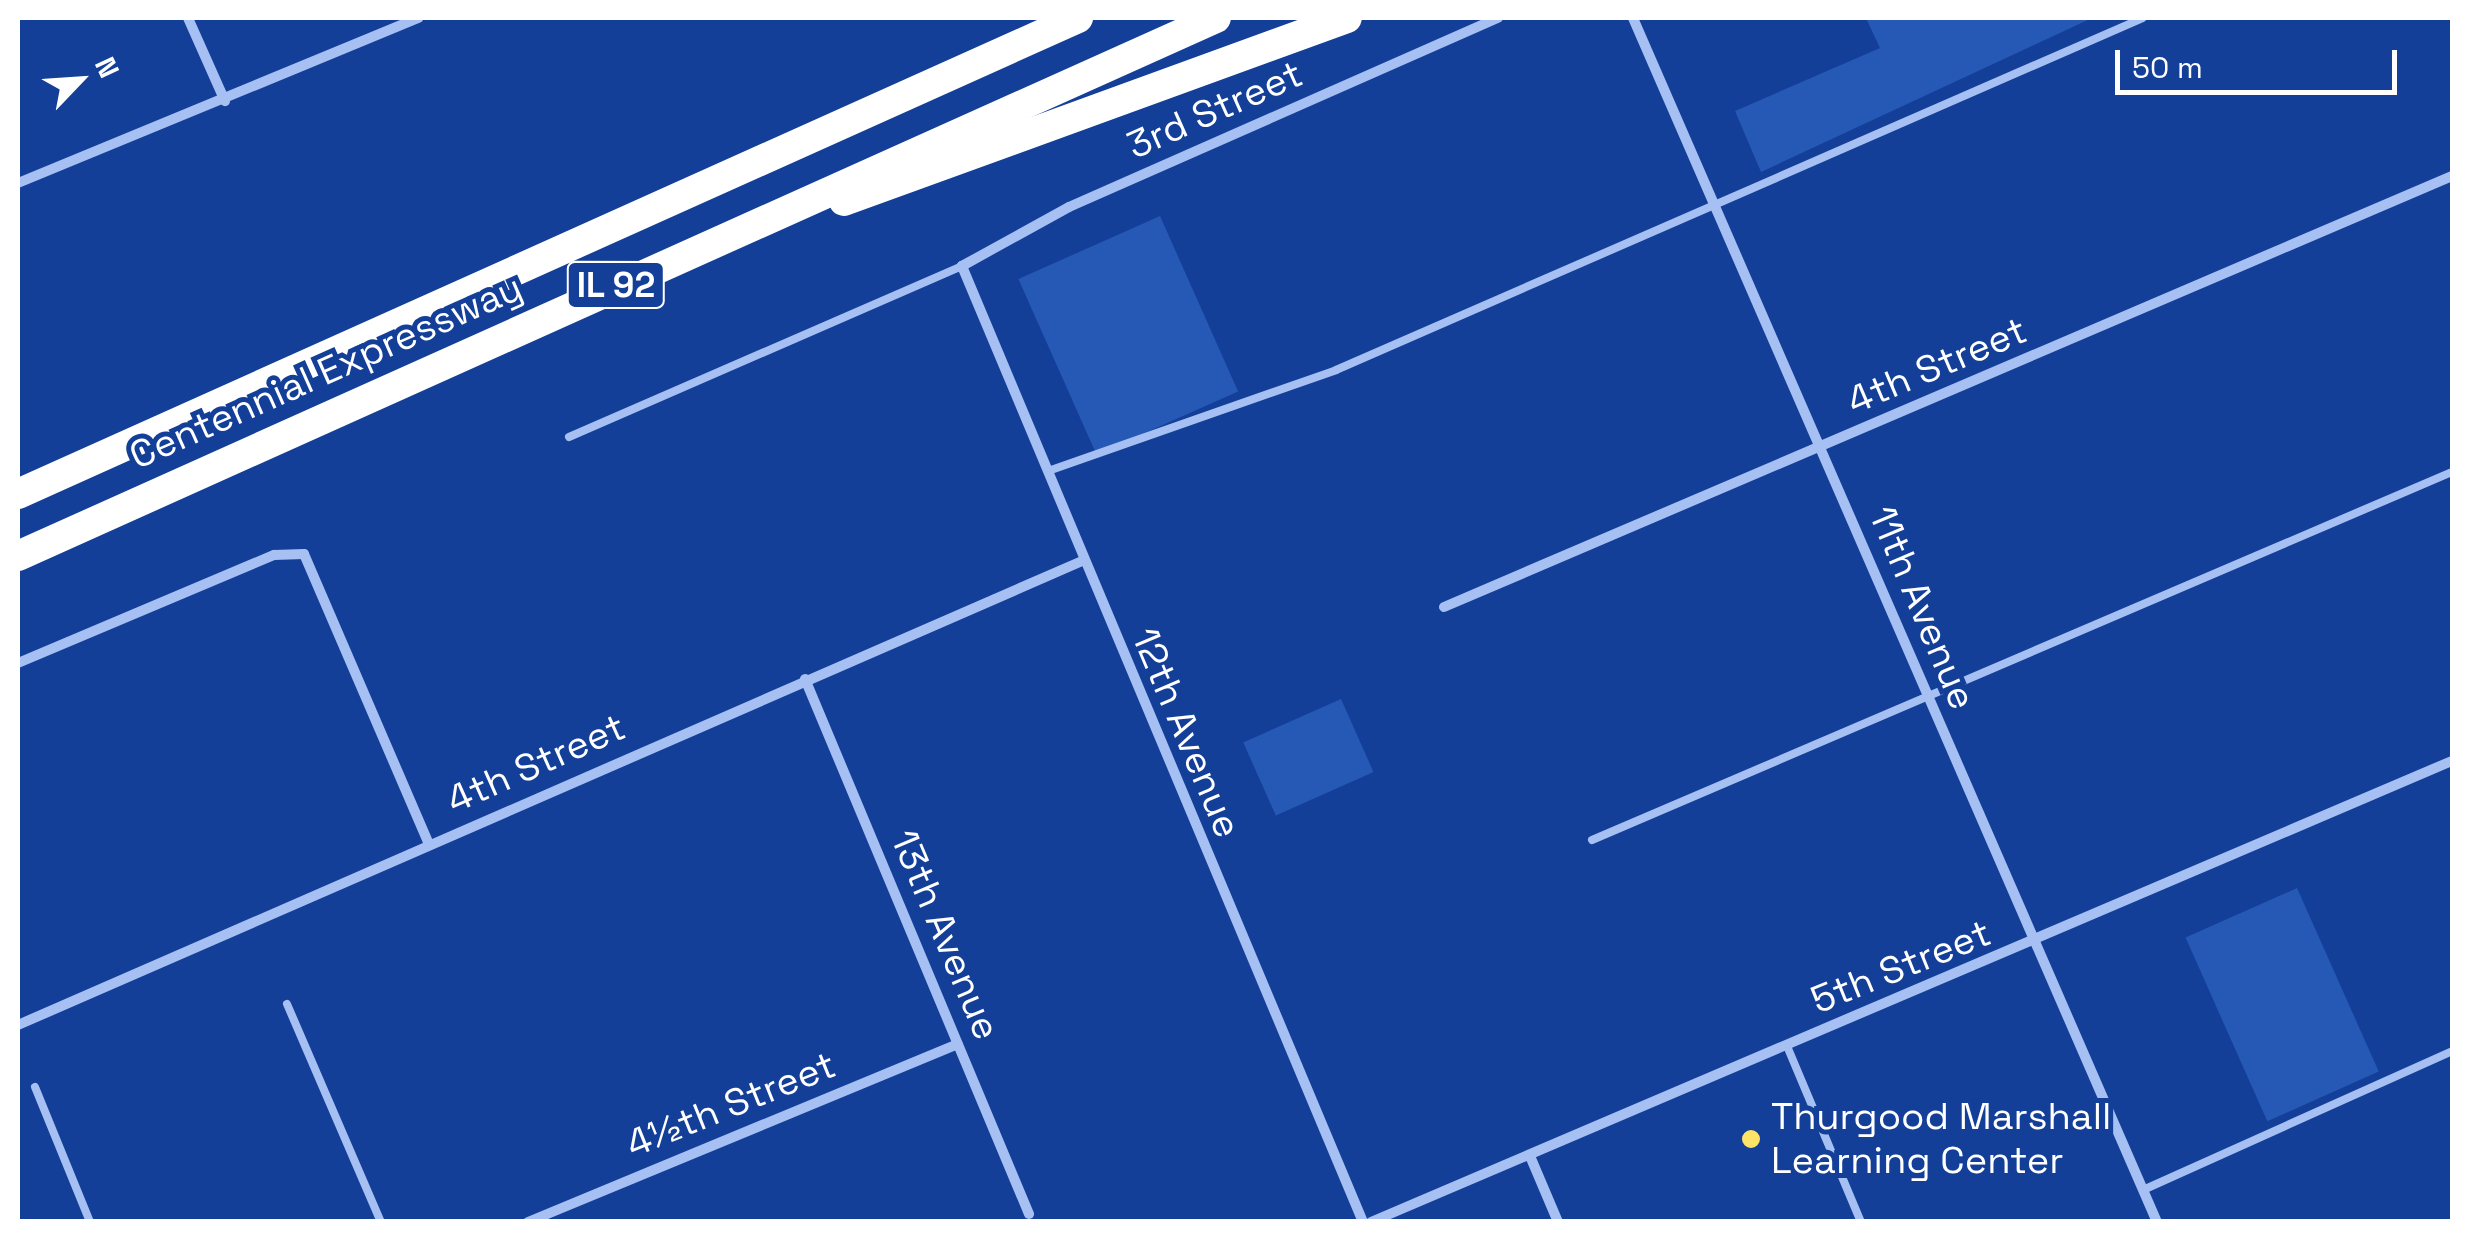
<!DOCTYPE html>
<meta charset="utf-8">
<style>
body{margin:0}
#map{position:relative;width:2470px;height:1239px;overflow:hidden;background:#133f98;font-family:"Space Grotesk",sans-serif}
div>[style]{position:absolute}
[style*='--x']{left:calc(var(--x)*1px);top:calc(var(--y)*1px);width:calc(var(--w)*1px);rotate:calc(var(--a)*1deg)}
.green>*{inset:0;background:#2658b6;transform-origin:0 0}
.lane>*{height:8px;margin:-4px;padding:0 4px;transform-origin:4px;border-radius:4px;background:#a6c0f3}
.street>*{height:10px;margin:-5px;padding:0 5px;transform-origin:5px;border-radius:5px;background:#a6c0f3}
.highway>*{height:30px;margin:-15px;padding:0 15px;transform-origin:15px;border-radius:15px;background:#fff}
.dots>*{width:28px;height:28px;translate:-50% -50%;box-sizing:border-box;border:5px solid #133f98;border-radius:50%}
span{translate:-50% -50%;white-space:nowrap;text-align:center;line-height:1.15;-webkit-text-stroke:10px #133f98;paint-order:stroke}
.shield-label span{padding:2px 8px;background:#133f98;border:2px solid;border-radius:8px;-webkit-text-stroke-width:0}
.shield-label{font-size:35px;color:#fff;font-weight:700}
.street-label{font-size:38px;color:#fff}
.poi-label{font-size:38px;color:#fff}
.left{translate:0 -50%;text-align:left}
.frame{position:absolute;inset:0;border:20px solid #fff;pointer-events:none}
.north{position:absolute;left:30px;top:30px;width:100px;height:100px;-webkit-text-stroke:8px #133f98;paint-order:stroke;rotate:65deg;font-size:28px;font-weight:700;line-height:40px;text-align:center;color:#fff}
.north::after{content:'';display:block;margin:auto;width:35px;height:45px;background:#fff;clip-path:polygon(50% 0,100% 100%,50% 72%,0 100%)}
.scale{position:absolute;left:2115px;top:50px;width:282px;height:45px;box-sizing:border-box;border:5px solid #fff;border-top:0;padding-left:12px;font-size:30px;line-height:35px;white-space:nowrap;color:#fff;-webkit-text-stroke:8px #133f98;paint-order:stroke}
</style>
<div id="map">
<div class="green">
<i style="clip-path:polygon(1866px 18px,2092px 18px,1761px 172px,1735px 111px,1880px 48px)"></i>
<i style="left:1160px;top:216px;width:192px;height:155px;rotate:66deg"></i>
<i style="left:1341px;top:699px;width:80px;height:107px;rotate:66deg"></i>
<i style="left:2297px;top:888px;width:201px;height:122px;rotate:66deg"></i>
</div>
<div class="lane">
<i style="--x:569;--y:437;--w:429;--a:-23.5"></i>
<i style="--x:1051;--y:470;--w:302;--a:-19.3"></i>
<i style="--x:1336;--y:370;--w:880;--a:-23.57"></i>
<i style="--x:1592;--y:840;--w:935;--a:-23.17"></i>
<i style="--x:287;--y:1004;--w:237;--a:66.7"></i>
<i style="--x:1787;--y:1046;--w:191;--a:67.2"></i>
<i style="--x:35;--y:1087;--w:146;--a:67.8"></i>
<i style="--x:2143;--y:1190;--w:339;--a:-24.2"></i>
</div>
<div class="street">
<i style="--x:188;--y:18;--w:91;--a:66"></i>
<i style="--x:1633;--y:18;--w:1313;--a:66.48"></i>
<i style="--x:18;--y:183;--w:433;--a:-22.4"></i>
<i style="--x:1444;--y:607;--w:1096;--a:-23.15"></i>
<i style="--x:18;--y:663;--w:278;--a:-22.9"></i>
<i style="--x:274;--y:555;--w:30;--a:-2"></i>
<i style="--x:304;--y:554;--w:316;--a:66.7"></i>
<i style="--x:805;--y:679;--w:580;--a:67.28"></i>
<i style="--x:18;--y:1025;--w:1159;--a:-23.56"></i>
<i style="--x:1530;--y:1156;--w:72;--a:67"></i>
<i style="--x:528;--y:1222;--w:465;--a:-22.5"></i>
<i style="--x:1363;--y:1222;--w:1037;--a:-112.76"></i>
<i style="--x:962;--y:266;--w:122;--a:-28.9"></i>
<i style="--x:1069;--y:207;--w:469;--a:-23.8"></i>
<i style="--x:1371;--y:1222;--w:1175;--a:-23.1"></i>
</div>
<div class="highway">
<i style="--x:844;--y:201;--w:535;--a:-19.99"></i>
<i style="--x:18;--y:494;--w:1162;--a:-24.18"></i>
<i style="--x:18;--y:556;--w:1313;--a:-24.18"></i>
</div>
<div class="dots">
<i style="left:1751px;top:1139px;background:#ffe367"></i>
</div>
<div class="shield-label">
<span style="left:616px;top:285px">IL 92</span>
</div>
<div class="street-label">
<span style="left:1215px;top:110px;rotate:-24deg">3rd Street</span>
<span style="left:1937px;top:366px;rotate:-23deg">4th Street</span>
<span style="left:326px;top:372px;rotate:-24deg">Centennial Expressway</span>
<span style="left:1922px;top:608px;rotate:67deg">11th Avenue</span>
<span style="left:1186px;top:733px;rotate:67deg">12th Avenue</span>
<span style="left:536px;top:764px;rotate:-24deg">4th Street</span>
<span style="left:945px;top:935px;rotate:67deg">13th Avenue</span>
<span style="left:1901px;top:967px;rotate:-22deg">5th Street</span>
<span style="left:731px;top:1105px;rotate:-22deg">4½th Street</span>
</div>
<div class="poi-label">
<span class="left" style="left:1771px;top:1139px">Thurgood Marshall<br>Learning Center</span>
</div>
<div class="frame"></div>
<div class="north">N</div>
<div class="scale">50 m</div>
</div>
